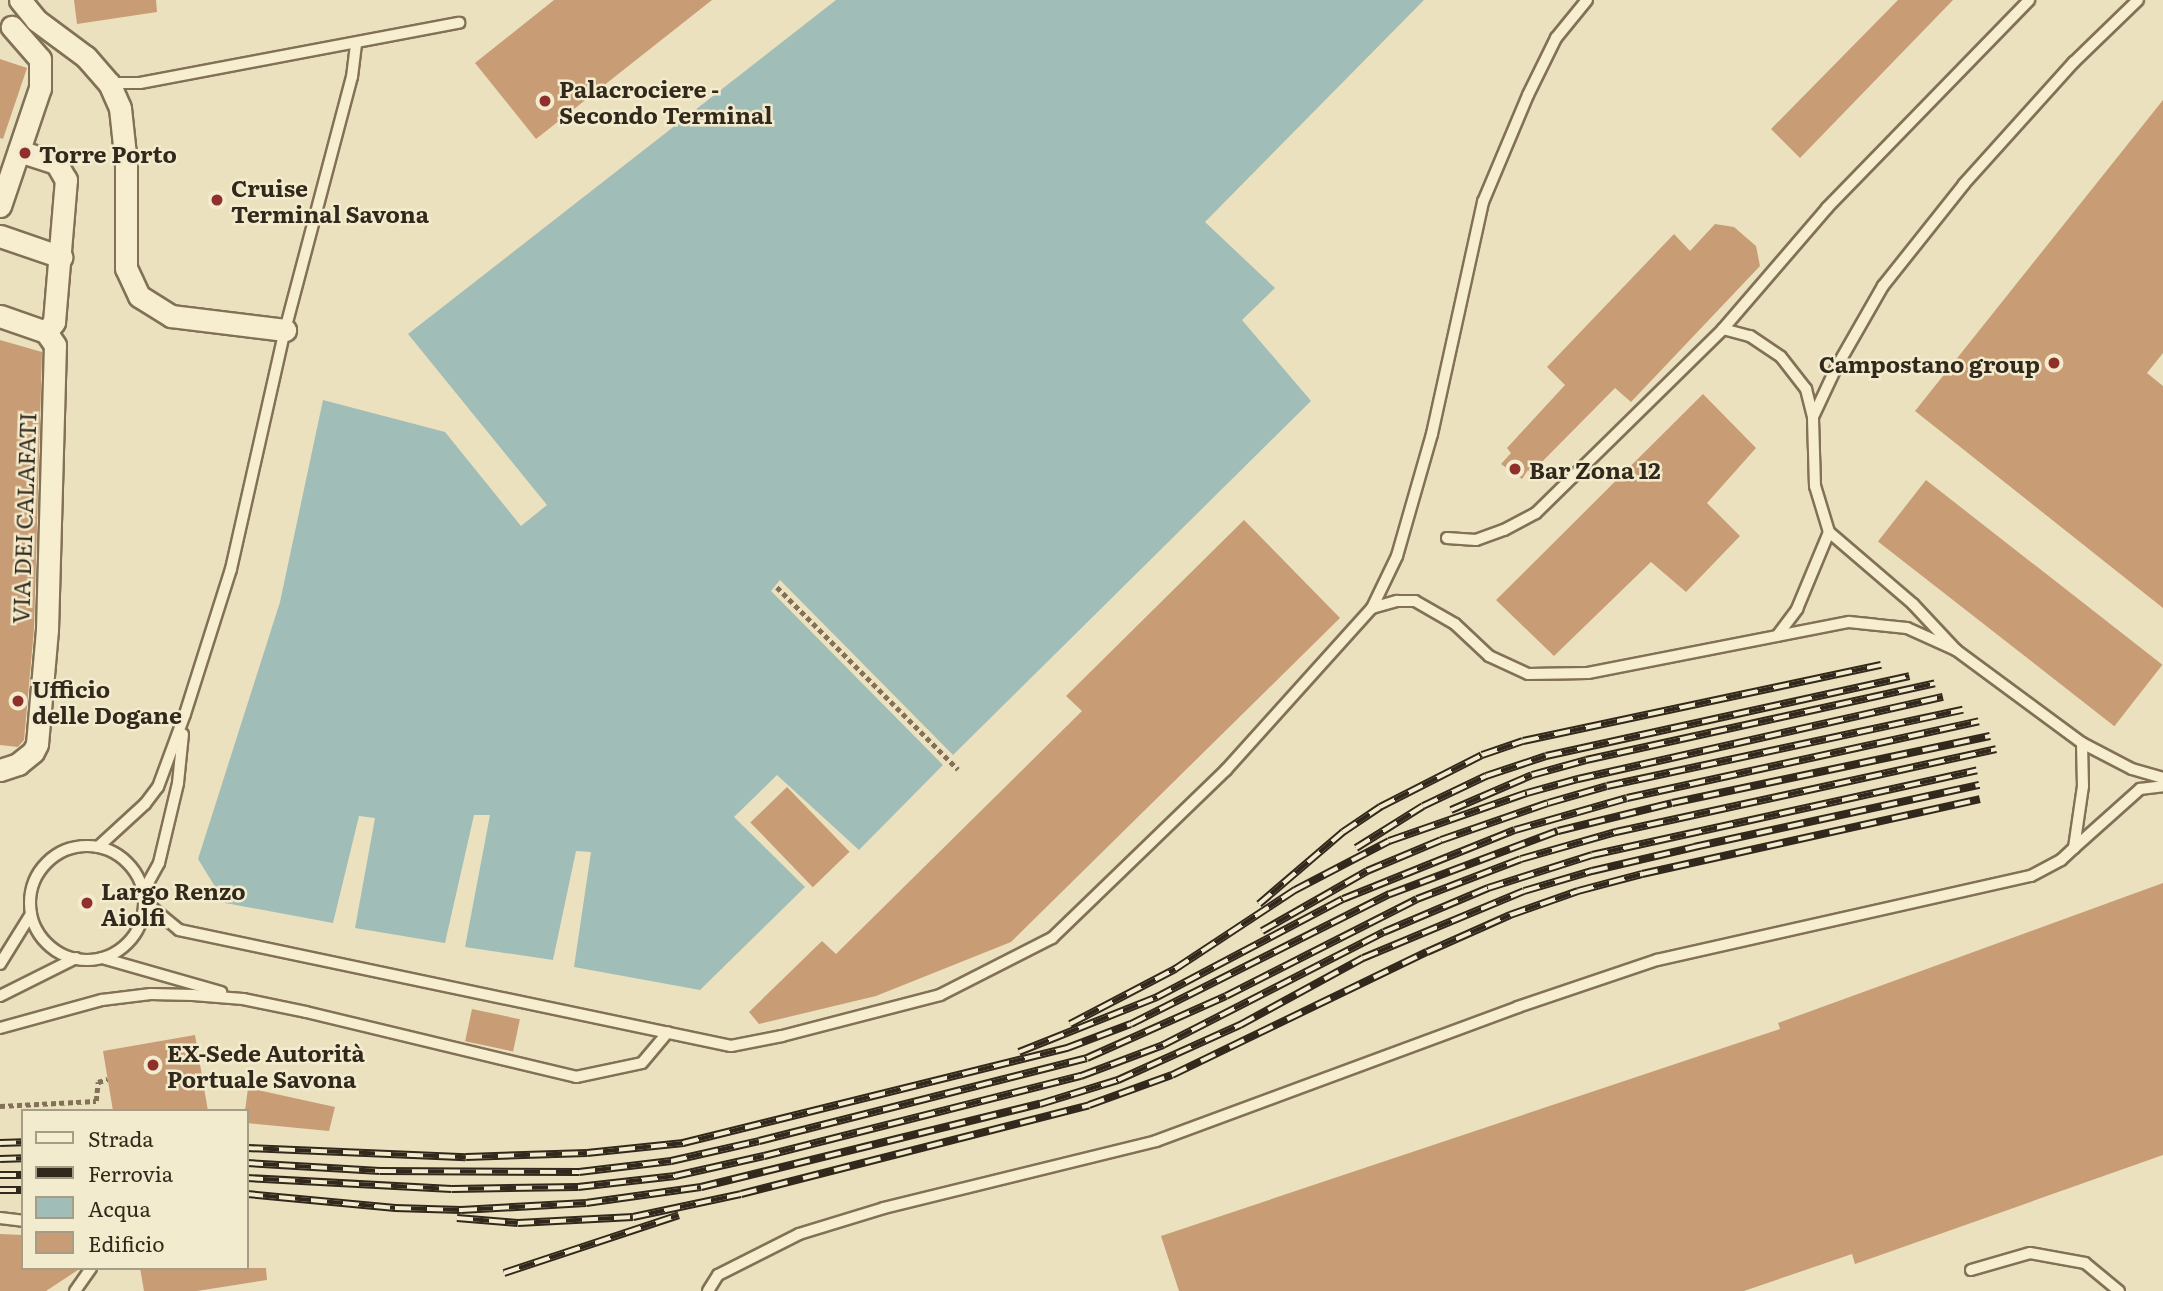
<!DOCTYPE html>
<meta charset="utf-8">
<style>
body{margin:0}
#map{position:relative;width:2163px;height:1291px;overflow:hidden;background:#ebe1be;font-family:Literata,serif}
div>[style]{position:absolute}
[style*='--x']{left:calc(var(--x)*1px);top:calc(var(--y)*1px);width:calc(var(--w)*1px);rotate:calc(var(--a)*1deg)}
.water>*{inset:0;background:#a1bdb7}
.building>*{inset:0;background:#c89d75;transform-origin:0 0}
.path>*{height:4.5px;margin-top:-2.25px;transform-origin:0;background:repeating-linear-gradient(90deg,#827157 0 5px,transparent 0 8.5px)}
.roads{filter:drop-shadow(2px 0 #827157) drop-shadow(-2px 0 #827157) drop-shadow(0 2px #827157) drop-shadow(0 -2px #827157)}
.lane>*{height:10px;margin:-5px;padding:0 5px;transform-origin:5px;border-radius:5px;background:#f7eed0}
.lane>.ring{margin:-5px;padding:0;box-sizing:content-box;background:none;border:10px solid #f7eed0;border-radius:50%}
.street>*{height:21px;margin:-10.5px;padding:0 10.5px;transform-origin:10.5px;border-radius:10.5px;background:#f7eed0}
.rail>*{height:8px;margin-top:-4px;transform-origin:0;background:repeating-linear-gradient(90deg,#f3ebcd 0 16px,#32281b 0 32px);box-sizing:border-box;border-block:2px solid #32281b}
.dots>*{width:19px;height:19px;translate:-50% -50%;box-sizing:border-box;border:4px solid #f3ebcd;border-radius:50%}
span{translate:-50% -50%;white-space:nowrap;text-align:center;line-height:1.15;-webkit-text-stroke:5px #f3ebcd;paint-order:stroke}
.poi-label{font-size:23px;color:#32281b;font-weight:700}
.left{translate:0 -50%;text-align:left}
.right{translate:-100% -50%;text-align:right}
.street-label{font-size:23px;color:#32281b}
.legend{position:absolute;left:21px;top:1109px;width:228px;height:161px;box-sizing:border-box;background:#f3ebcd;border:2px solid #a69d86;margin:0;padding:9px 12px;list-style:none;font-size:21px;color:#32281b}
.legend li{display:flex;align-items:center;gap:14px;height:35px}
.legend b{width:35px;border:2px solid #a69d86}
</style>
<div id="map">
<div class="water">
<i style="clip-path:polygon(836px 0,1424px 0,1205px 222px,1275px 288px,1242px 320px,1311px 401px,953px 755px,780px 580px,771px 591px,943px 765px,859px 850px,777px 775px,734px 817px,805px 887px,700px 990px,574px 967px,591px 852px,576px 851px,553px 960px,465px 947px,490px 815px,474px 815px,445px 943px,355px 928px,375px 818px,359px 816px,333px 923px,225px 903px,198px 859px,280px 602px,323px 400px,445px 432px,521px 526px,547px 505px,408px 334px)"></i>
</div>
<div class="building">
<i style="clip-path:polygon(74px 0,156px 0,157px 12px,77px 24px)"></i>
<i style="clip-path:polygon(554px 0,712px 0,536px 139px,475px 63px)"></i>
<i style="clip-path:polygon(1898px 0,1953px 0,1800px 158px,1771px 129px)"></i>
<i style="clip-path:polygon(0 59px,27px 68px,3px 139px,0 138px)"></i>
<i style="clip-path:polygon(2163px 100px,2163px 353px,2147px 373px,2163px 386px,2163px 608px,1915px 411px)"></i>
<i style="clip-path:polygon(1715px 224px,1734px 227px,1756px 246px,1760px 266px,1631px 402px,1615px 388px,1531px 473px,1528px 470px,1522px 479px,1501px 464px,1511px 453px,1507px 448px,1565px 385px,1547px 367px,1674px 234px,1690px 251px)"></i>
<i style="clip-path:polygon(0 340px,42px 352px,34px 629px,24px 740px,18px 747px,0 745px)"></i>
<i style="clip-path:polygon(1703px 394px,1756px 448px,1707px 503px,1740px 536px,1686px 592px,1651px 562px,1554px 656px,1496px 600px)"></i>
<i style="left:1926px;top:480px;width:300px;height:78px;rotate:38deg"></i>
<i style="clip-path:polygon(1244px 520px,1340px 618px,1011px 942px,876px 996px,759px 1024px,749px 1012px,822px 941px,836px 954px,1082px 711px,1066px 696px)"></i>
<i style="left:787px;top:787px;width:90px;height:51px;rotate:46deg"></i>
<i style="clip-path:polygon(2163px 883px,2163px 1155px,1855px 1264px,1852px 1254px,1744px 1291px,1179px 1291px,1161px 1236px,1780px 1029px,1778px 1023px)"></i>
<i style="left:472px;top:1009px;width:49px;height:33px;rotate:12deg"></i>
<i style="clip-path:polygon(195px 1035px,208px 1111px,113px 1111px,103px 1051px)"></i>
<i style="clip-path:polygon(248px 1088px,335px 1107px,329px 1131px,247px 1123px,245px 1111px)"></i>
<i style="clip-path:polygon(0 1234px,23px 1235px,23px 1268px,81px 1268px,46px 1291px,0 1291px)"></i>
<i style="clip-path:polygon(140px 1268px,266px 1268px,267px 1280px,197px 1291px,144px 1291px)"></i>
</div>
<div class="path">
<i style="--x:777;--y:587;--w:257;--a:45.2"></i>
<i style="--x:0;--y:1106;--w:96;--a:-3"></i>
<i style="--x:96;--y:1101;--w:19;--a:-84"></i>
<i style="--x:98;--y:1082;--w:10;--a:-17"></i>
</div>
<div class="roads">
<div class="lane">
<i style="--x:109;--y:83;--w:31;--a:0"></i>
<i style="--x:140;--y:83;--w:325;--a:-10.7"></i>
<i style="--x:1723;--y:329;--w:28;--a:15"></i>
<i style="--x:1750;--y:336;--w:37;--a:34"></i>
<i style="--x:1781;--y:357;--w:41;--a:52"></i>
<i style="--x:1806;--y:389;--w:29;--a:76"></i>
<i style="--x:1447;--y:538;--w:29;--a:4"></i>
<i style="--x:1476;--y:540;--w:30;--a:-20"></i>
<i style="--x:1504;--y:530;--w:36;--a:-28"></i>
<i style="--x:1536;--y:513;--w:262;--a:-44.5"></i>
<i style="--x:1723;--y:329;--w:160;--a:-49.3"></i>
<i style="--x:1827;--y:208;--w:290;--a:-45.8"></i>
<i style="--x:1372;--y:608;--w:26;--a:-16"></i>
<i style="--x:1397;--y:601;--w:18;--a:0"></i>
<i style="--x:1415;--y:601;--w:46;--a:29.9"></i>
<i style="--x:1455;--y:624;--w:47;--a:43.3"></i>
<i style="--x:1489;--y:656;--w:43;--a:24.8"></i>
<i style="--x:1528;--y:674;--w:60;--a:-1"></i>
<i style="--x:1588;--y:673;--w:266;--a:-11.1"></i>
<i style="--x:1849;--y:622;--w:58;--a:5.9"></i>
<i style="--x:1907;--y:628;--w:54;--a:24.2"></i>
<i style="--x:1956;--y:650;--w:63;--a:-133.1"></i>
<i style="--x:1913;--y:604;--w:111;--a:-139.4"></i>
<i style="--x:1777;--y:636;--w:34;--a:-53"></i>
<i style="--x:1797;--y:609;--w:83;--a:-67.4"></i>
<i style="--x:1829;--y:532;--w:48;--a:-106.9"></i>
<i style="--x:1815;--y:486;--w:69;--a:-91.7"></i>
<i style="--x:1813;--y:417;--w:54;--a:-64.9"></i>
<i style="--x:1836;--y:368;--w:95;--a:-60.2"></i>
<i style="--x:1883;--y:286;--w:130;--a:-51.5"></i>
<i style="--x:1964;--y:184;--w:164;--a:-48"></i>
<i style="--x:2074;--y:62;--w:89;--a:-44.1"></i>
<i style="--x:1956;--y:650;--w:157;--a:36.4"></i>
<i style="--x:2082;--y:743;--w:43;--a:88.7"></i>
<i style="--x:2083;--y:786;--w:63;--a:98.3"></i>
<i style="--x:2074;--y:848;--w:89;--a:-41.8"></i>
<i style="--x:2140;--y:789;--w:23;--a:-7"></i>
<i style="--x:2082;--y:743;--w:56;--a:27.5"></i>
<i style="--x:2132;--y:769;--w:32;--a:16"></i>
<i class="ring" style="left:30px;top:846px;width:104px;height:104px"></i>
<i style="--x:98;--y:847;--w:64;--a:-42.5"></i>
<i style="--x:145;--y:804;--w:21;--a:-53"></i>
<i style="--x:158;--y:787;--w:78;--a:-69.7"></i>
<i style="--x:185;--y:714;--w:152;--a:-72.4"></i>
<i style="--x:231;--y:569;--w:245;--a:-77.3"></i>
<i style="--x:285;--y:330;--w:262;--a:-75.2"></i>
<i style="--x:352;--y:77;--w:34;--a:-83"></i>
<i style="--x:143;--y:892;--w:33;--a:-61"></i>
<i style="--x:159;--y:863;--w:82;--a:-76.6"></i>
<i style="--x:178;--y:783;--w:49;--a:-84.2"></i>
<i style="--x:144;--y:901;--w:45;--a:39.6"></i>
<i style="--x:179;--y:930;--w:564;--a:11.87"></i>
<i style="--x:731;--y:1046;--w:52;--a:-11.1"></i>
<i style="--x:782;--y:1036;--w:163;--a:-14.5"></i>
<i style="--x:940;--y:995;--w:126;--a:-27"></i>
<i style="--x:1052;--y:938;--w:242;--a:-44"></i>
<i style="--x:1226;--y:770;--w:218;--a:-48"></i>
<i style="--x:1372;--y:608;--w:58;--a:-64.3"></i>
<i style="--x:1397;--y:556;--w:127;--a:-74"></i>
<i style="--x:1432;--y:434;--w:238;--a:-77.6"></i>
<i style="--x:1483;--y:202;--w:116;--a:-67.2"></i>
<i style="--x:1528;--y:95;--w:64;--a:-63.8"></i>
<i style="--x:1556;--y:38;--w:49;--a:-50.8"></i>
<i style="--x:102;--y:958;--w:124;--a:15.9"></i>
<i style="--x:0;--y:964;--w:59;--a:-58.2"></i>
<i style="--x:0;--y:996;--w:85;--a:-26.6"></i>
<i style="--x:0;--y:1028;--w:106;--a:-15.4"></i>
<i style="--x:102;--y:1000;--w:49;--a:-7"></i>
<i style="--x:151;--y:994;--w:42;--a:1.4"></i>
<i style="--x:193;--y:995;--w:50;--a:4.6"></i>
<i style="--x:243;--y:999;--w:64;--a:11.7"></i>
<i style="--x:306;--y:1012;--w:278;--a:13.5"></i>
<i style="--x:576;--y:1077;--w:67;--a:-12"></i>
<i style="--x:642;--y:1063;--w:40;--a:-50"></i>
<i style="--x:0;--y:1218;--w:23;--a:7"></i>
<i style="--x:1971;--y:1270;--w:61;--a:-16.1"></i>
<i style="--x:2030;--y:1253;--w:56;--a:10.3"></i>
<i style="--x:2085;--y:1263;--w:44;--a:39.5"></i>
<i style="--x:75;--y:1291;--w:28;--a:-55"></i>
<i style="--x:708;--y:1291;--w:19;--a:-58"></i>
<i style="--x:718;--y:1275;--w:91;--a:-26.8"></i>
<i style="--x:799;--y:1234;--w:89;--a:-17"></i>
<i style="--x:884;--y:1208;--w:280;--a:-13.8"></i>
<i style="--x:1156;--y:1141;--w:386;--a:-20.3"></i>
<i style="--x:1518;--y:1007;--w:147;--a:-18.7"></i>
<i style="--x:1657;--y:960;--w:383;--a:-12.7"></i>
<i style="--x:2031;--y:876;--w:34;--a:-28"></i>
<i style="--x:2061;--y:860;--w:18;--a:-43"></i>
</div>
<div class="street">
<i style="--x:20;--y:0;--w:26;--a:51"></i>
<i style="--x:36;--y:20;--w:62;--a:36.5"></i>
<i style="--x:86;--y:57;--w:35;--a:49"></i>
<i style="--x:109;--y:83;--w:27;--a:66"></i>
<i style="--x:120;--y:108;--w:56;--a:83.9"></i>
<i style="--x:126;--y:164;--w:104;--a:90"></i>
<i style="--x:126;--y:268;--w:31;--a:65"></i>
<i style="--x:139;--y:296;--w:38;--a:32"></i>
<i style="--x:171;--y:316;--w:115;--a:7"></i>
<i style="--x:0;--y:206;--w:125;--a:-71.3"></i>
<i style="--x:40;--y:88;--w:29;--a:-90"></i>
<i style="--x:40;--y:59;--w:43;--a:-131.2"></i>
<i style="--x:0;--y:236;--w:65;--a:19"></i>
<i style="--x:0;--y:316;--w:49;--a:19.2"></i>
<i style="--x:46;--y:332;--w:13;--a:-51"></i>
<i style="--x:54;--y:322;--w:143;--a:-85.2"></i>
<i style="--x:66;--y:180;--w:20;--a:-120"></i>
<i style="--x:56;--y:163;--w:39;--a:-162"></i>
<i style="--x:0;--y:770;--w:19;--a:-18"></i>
<i style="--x:18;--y:764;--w:19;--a:-39"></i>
<i style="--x:33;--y:752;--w:9;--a:-63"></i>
<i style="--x:37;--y:744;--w:114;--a:-85"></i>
<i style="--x:47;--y:630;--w:285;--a:-88.4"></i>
<i style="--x:55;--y:345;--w:16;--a:-125"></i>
</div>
</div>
<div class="rail">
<i style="--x:1451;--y:810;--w:88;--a:-23.4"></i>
<i style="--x:1532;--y:775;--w:56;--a:-15.5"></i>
<i style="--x:1586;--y:760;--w:357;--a:-12.4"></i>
<i style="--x:1356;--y:848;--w:79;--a:-32.1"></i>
<i style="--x:1423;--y:806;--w:70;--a:-25.5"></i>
<i style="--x:1486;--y:776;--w:63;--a:-18.4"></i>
<i style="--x:1546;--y:756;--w:372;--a:-12.4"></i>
<i style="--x:1259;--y:904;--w:111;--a:-40.6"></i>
<i style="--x:1343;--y:832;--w:45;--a:-34"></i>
<i style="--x:1380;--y:807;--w:114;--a:-27"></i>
<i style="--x:1482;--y:755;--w:43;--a:-18.9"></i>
<i style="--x:1523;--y:741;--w:366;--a:-12"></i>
<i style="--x:1262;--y:931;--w:121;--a:-29.7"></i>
<i style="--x:1367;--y:871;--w:80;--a:-22.7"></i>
<i style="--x:1441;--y:840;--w:113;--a:-19.1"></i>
<i style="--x:1548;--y:803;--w:61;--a:-16.1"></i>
<i style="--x:1607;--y:786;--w:364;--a:-12.1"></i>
<i style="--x:1070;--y:1024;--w:119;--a:-27.6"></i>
<i style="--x:1175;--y:969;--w:144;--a:-33.4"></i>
<i style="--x:1295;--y:890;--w:106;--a:-27.5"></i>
<i style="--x:1389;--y:841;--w:146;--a:-19.2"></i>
<i style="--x:1527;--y:793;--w:53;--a:-15.4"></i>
<i style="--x:1578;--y:779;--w:374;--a:-12.7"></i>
<i style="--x:1019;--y:1052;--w:149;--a:-21.7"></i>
<i style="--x:1157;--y:997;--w:210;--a:-27.8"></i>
<i style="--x:1343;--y:899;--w:185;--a:-21.9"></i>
<i style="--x:1515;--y:830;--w:116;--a:-15.9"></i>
<i style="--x:1627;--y:798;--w:360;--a:-12.3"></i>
<i style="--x:0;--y:1143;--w:23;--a:-2"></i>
<i style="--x:247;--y:1148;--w:219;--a:2.4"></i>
<i style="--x:466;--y:1157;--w:121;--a:-1.9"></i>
<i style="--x:587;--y:1153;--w:97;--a:-5.9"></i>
<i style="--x:683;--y:1143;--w:396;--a:-13.9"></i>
<i style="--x:1067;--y:1048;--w:68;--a:-20.6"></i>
<i style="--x:1131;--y:1024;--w:290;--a:-26.7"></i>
<i style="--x:1390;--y:894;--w:179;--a:-20.6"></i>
<i style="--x:1558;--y:831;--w:117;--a:-13.8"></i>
<i style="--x:1672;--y:803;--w:325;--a:-11.9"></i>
<i style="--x:0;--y:1159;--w:23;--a:-2"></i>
<i style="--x:247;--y:1163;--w:133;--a:3.4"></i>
<i style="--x:380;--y:1171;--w:199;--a:0.3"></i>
<i style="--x:579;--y:1172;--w:93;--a:-6.8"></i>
<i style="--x:671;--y:1161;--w:90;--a:-12.8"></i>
<i style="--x:759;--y:1141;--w:338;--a:-14.2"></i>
<i style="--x:1087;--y:1058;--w:152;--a:-24"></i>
<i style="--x:1226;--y:996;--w:214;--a:-26.9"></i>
<i style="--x:1417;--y:899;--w:111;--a:-21"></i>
<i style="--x:1521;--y:859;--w:99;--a:-15.9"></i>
<i style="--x:1616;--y:832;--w:389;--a:-12.3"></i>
<i style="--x:0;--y:1175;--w:23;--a:0"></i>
<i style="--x:247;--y:1178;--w:205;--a:3.1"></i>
<i style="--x:452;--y:1189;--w:126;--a:-0.9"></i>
<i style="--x:578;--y:1187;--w:98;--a:-6.5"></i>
<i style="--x:675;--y:1176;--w:91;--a:-12.7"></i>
<i style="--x:764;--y:1156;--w:327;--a:-14.2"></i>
<i style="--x:1081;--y:1076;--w:88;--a:-20.7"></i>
<i style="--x:1163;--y:1045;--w:248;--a:-27.1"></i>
<i style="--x:1384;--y:932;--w:113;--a:-22.9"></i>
<i style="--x:1488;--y:888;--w:109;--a:-17.6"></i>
<i style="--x:1592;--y:855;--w:394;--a:-12.4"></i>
<i style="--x:0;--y:1190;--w:23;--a:0"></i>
<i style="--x:247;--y:1194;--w:149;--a:5.4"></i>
<i style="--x:395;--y:1208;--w:66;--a:1.7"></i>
<i style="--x:461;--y:1210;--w:125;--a:-3.2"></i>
<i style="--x:586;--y:1203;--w:116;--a:-7.9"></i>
<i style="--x:701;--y:1187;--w:349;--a:-13.8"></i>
<i style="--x:1040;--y:1104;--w:82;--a:-17.1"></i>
<i style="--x:1118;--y:1080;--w:134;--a:-24.3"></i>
<i style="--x:1240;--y:1025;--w:140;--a:-28.6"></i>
<i style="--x:1363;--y:958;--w:174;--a:-22.6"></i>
<i style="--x:1524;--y:891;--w:71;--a:-16.4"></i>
<i style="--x:1592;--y:871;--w:105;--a:-13.2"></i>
<i style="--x:1694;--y:847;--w:292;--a:-12.3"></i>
<i style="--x:457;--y:1218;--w:61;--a:4.7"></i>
<i style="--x:518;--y:1223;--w:115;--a:-3"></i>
<i style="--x:633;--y:1217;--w:110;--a:-12"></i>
<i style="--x:741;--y:1194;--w:359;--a:-14.3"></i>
<i style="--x:1089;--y:1105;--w:88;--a:-19.9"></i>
<i style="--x:1172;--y:1075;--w:283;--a:-25.8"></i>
<i style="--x:1427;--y:952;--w:91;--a:-24"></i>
<i style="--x:1510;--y:915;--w:72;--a:-19.4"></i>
<i style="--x:1578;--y:891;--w:66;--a:-14.9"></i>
<i style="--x:1642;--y:874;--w:346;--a:-12.5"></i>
<i style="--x:504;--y:1273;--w:184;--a:-18.3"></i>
</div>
<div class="dots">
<i style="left:545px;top:101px;background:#8f302a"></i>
<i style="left:25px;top:153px;background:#8f302a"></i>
<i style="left:217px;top:200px;background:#8f302a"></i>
<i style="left:2054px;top:363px;background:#8f302a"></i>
<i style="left:1515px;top:469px;background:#8f302a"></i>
<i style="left:18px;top:701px;background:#8f302a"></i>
<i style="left:87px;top:903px;background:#8f302a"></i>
<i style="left:153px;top:1065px;background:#8f302a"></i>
</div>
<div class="poi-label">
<span class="left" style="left:559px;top:101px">Palacrociere -<br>Secondo Terminal</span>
<span class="left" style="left:39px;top:153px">Torre Porto</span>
<span class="left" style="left:231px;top:200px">Cruise<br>Terminal Savona</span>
<span class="right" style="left:2040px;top:363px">Campostano group</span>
<span class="left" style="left:1529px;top:469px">Bar Zona 12</span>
<span class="left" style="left:32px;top:701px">Ufficio<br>delle Dogane</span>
<span class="left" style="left:101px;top:903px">Largo Renzo<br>Aiolfi</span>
<span class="left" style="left:167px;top:1065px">EX-Sede Autorità<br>Portuale Savona</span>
</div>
<div class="street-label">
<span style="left:23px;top:518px;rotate:-88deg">VIA DEI CALAFATI</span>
</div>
<ul class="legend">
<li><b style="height:9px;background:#f7eed0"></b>Strada</li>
<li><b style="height:9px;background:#32281b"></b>Ferrovia</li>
<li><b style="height:19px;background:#a1bdb7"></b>Acqua</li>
<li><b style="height:19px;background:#c89d75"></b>Edificio</li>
</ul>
</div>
